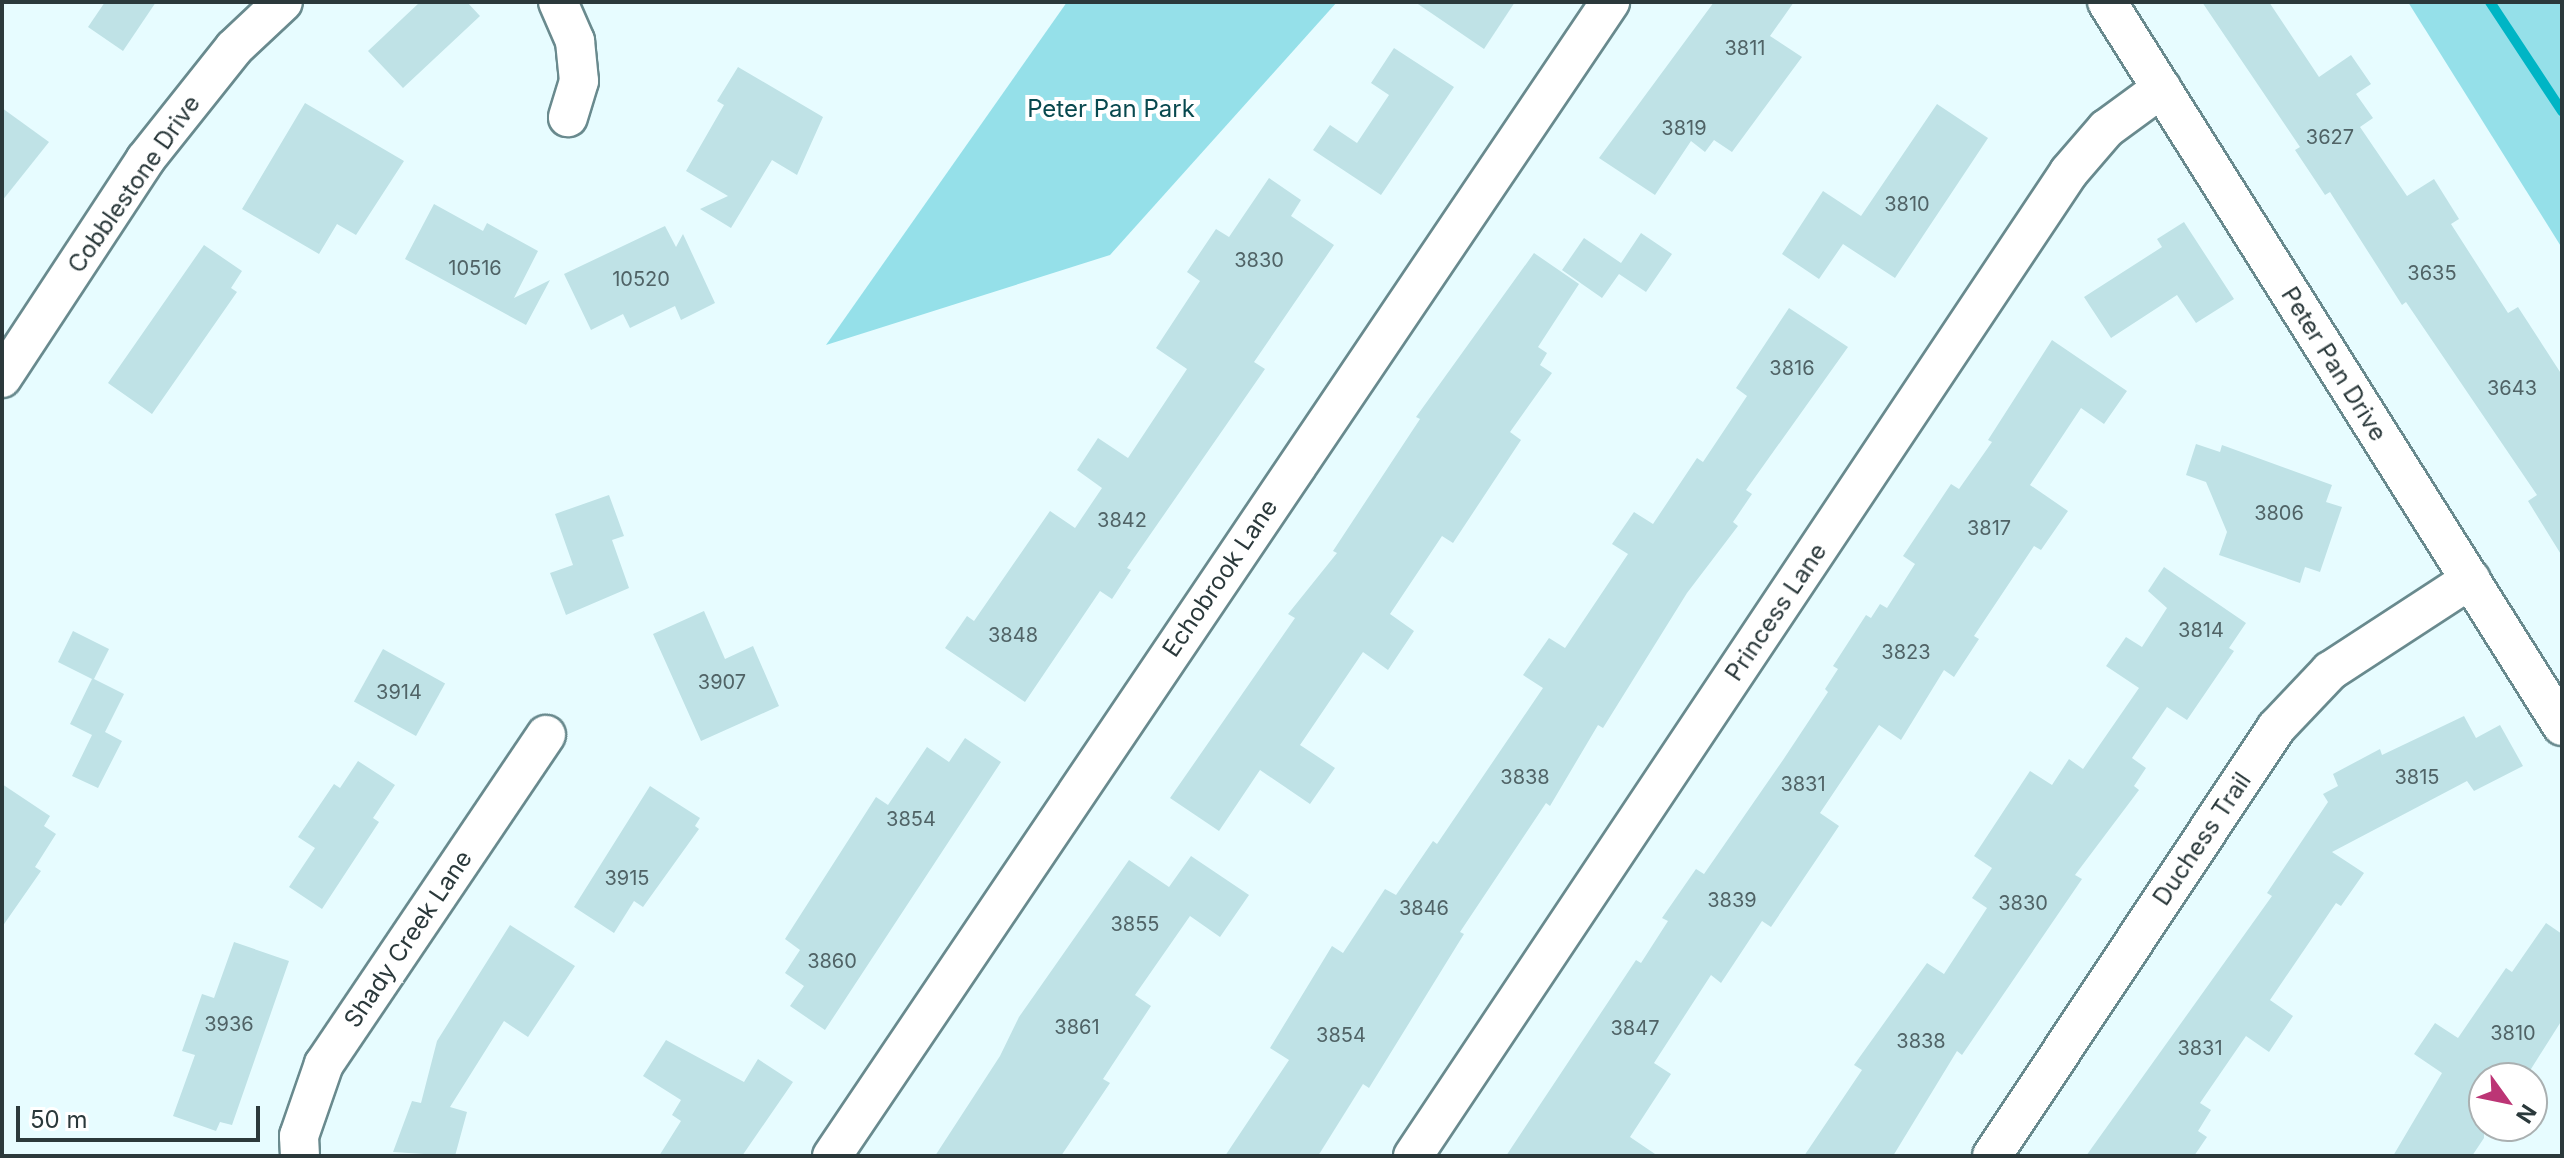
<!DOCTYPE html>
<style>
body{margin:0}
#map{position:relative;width:2564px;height:1158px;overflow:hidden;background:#e7fcff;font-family:Inter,sans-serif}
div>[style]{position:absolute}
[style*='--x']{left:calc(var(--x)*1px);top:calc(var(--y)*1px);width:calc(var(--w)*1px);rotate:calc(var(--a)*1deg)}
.green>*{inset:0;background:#95e0e9}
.stream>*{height:10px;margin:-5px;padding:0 5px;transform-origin:5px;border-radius:5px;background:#00b5c5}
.building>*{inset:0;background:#bfe2e6;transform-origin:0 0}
.roads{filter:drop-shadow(2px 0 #698a8e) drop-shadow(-2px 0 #698a8e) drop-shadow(0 2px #698a8e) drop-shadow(0 -2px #698a8e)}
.street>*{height:38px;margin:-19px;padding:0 19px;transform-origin:19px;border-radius:19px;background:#fff}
span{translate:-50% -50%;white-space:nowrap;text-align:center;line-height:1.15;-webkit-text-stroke:8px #fff;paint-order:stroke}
.number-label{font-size:20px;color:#506366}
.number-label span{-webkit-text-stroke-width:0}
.park-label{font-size:24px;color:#08494f}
.street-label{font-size:24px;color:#2b393b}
.frame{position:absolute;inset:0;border:4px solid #2b393b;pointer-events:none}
.north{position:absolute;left:2468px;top:1062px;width:80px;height:80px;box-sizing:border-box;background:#fff;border:2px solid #aab0b1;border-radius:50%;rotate:123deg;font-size:22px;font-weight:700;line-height:32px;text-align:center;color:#2b393b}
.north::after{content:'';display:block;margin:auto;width:28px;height:36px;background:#bc3575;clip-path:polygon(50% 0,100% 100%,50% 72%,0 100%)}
.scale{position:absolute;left:16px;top:1106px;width:244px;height:36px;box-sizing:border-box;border:4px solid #2b393b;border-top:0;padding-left:10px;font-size:24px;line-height:28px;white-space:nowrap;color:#2b393b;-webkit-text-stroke:6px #fff;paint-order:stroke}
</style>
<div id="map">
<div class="green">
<i style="clip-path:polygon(1067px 2px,1337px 2px,1110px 255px,826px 345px)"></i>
<i style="clip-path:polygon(2408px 2px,2562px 2px,2562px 248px)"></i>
</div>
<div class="stream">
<i style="--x:2490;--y:2;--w:131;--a:56.6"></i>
</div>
<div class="building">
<i style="clip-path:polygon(105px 2px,156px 2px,123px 51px,88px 27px)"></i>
<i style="clip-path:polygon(420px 2px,467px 2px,480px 16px,403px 88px,368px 51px)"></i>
<i style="clip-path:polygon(1415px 2px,1515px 2px,1484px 49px)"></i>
<i style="clip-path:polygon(1714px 2px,1794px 2px,1770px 36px,1802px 57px,1732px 152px,1714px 140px,1705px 152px,1691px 141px,1655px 195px,1599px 158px)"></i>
<i style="clip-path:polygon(2202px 2px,2269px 2px,2319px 77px,2351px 55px,2371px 84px,2356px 94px,2373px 118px,2360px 127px,2407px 196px,2434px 179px,2459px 219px,2451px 224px,2508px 313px,2518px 307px,2562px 375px,2562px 556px,2528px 501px,2537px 495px,2406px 302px,2402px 305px,2330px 192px,2325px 195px,2295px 150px,2300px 147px)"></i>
<i style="clip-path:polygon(1394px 48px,1454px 87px,1381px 195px,1313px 150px,1330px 125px,1357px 143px,1389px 95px,1371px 83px)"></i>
<i style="clip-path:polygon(738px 67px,823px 117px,797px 175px,772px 160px,731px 228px,700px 209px,728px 196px,686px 171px,724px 105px,717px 101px)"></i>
<i style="clip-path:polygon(305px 103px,404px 161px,356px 235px,337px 224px,319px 254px,242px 209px)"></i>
<i style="clip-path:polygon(1937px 104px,1988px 138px,1895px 278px,1843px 244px,1819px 279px,1782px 254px,1823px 191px,1861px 216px)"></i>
<i style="clip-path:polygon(2px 108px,49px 142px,2px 201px)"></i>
<i style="clip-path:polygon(1269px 178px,1301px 200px,1291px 216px,1334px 245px,1254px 362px,1265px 369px,1127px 568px,1131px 570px,1112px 599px,1100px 591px,1025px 702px,945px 648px,967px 616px,974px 621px,1050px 511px,1075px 528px,1102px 488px,1077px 470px,1098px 438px,1128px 458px,1187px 369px,1156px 348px,1200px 281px,1187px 272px,1216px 229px,1229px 237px)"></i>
<i style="clip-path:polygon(434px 204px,483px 231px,487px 223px,538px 251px,514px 298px,550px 280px,526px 325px,405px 259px)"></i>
<i style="clip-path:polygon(2184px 222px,2234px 299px,2196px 323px,2177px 295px,2111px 338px,2084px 297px,2162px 247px,2157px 239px)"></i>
<i style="clip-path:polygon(665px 226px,676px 247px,683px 234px,715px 303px,681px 320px,675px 306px,630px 328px,623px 314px,591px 330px,564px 274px)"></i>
<i style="clip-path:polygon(1641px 233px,1672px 254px,1646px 292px,1619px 274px,1602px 298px,1562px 270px,1584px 238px,1621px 263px)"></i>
<i style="clip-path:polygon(204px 245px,242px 271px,231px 288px,237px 292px,152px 414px,108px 383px)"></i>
<i style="clip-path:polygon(1534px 253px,1579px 284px,1538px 347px,1547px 353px,1540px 365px,1552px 373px,1510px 432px,1521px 440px,1453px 543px,1442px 536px,1390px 614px,1414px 631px,1388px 670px,1363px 652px,1300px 745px,1335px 768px,1310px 804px,1260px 770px,1219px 831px,1170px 798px,1295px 618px,1288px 614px,1337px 553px,1333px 551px,1420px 419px,1416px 417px)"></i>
<i style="clip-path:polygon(1789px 308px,1848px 347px,1746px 490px,1752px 494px,1733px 522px,1738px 526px,1687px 593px,1603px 728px,1598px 725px,1550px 806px,1546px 803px,1460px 932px,1464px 934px,1369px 1088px,1363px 1084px,1318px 1156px,1225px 1156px,1289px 1060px,1270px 1048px,1332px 946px,1343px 953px,1385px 889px,1396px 895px,1433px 841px,1437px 844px,1543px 688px,1523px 675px,1549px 638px,1565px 648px,1628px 554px,1612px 544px,1634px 512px,1653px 524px,1697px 458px,1703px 462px,1747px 396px,1736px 388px)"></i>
<i style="clip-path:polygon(2052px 340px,2127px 391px,2104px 424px,2081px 408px,2030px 485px,2068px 511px,2041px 550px,2034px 546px,1974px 636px,1979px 639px,1954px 677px,1944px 670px,1901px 740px,1879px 725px,1820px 813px,1839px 826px,1771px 927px,1762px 921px,1721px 983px,1711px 975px,1654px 1063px,1671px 1074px,1630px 1137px,1658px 1156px,1506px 1156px,1636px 960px,1641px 963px,1668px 921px,1662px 918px,1696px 869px,1704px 874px,1783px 760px,1828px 692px,1825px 689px,1838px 669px,1833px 666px,1866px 615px,1871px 618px,1880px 604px,1887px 608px,1915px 564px,1903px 556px,1951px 484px,1959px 489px,1992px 442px,1988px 440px)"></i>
<i style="clip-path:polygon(2196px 444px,2220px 452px,2222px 445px,2332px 485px,2326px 502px,2342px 507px,2320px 572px,2305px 567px,2300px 583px,2219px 555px,2227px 532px,2206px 482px,2186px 475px)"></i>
<i style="clip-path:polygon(609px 495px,624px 536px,612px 540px,629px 588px,566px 615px,550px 573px,573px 565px,555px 514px)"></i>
<i style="clip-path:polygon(2164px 567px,2246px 623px,2229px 648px,2234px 651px,2187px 720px,2167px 707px,2132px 758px,2146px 768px,2134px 786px,2139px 790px,2075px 875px,2082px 879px,1962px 1055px,1957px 1051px,1893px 1156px,1804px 1156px,1862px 1070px,1854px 1065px,1927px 963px,1944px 974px,1987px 908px,1972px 898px,1992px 868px,1974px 856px,2030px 771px,2052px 785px,2069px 759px,2083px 769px,2139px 688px,2106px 666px,2126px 637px,2142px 647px,2167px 608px,2148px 591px)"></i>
<i style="clip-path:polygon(704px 611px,725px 659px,753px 646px,779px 706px,701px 741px,653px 634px)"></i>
<i style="clip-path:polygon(73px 631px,109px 649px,94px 679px,124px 694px,105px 732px,122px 741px,98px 788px,72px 776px,92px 735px,70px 724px,92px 679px,58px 662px)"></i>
<i style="left:383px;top:649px;width:71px;height:60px;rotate:29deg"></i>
<i style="clip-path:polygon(2464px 716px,2476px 738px,2500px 725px,2523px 766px,2474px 791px,2467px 781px,2332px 852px,2364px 873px,2341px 906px,2336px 903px,2270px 1000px,2293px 1016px,2269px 1052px,2246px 1036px,2200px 1103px,2211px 1110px,2198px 1131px,2207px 1137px,2194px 1156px,2086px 1156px,2272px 896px,2267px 893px,2328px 802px,2323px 794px,2338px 786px,2333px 774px,2380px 749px,2382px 755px)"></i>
<i style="clip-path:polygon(965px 738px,1001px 762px,825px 1030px,790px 1006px,804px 986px,785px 973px,800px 950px,785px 939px,876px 797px,888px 805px,927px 747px,949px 762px)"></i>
<i style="clip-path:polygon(358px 761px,395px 785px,373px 818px,379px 822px,322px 909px,289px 887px,315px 848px,298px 837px,334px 784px,340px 788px)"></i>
<i style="clip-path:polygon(2px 784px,50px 816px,44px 826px,56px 834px,35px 867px,41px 871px,2px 927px)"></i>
<i style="clip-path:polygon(650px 786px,700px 818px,695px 826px,699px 829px,643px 907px,634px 901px,614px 933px,574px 907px)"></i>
<i style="clip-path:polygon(1191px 856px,1249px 895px,1220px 937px,1190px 916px,1135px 995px,1151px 1006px,1103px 1079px,1110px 1083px,1061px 1156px,935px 1156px,1000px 1056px,1019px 1017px,1129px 860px,1169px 887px)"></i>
<i style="clip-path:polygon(2546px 923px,2562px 934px,2562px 1020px,2531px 1069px,2525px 1078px,2484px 1078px,2484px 1138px,2472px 1156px,2393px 1156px,2442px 1073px,2414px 1054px,2435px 1023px,2458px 1038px,2506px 968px,2512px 972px)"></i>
<i style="clip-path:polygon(510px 925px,575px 966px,528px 1037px,504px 1021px,450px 1107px,467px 1112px,455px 1156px,393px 1152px,412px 1101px,421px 1103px,437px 1041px)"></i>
<i style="clip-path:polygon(234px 942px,289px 961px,232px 1125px,220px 1122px,216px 1131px,173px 1116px,195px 1055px,182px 1051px,202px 994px,214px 998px)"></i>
<i style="clip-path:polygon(666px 1040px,744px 1082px,758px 1059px,793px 1082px,742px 1156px,659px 1156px,681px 1121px,672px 1115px,681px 1100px,643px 1076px)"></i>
</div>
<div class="roads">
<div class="street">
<i style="--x:558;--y:2;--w:43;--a:66.4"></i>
<i style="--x:575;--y:41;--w:40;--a:84.3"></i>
<i style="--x:579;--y:81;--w:38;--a:107"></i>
<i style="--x:2107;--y:2;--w:855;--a:57.85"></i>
<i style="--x:2;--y:378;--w:261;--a:-56.7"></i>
<i style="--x:145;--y:160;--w:143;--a:-51.5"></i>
<i style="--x:234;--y:48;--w:67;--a:-43.2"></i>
<i style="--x:300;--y:1156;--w:20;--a:-93"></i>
<i style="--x:299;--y:1136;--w:76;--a:-70.9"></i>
<i style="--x:324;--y:1064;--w:397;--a:-56"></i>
<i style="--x:832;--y:1156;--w:1392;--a:-56.01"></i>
<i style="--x:1413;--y:1156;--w:1183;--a:-56.31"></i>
<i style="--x:2069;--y:172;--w:57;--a:-49.3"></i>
<i style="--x:2106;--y:129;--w:69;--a:-36.2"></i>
<i style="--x:1992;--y:1156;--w:514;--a:-56.43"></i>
<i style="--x:2276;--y:728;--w:79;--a:-46.5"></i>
<i style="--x:2330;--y:671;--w:168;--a:-33.1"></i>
</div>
</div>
<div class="number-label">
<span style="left:1745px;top:48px">3811</span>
<span style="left:1684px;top:128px">3819</span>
<span style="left:2330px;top:137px">3627</span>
<span style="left:1907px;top:204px">3810</span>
<span style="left:1259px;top:260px">3830</span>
<span style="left:475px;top:268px">10516</span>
<span style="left:2432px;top:273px">3635</span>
<span style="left:641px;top:279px">10520</span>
<span style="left:1792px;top:368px">3816</span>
<span style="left:2512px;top:388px">3643</span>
<span style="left:2279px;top:513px">3806</span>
<span style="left:1122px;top:520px">3842</span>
<span style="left:1989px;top:528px">3817</span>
<span style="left:2201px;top:630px">3814</span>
<span style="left:1013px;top:635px">3848</span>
<span style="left:1906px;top:652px">3823</span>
<span style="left:722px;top:682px">3907</span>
<span style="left:399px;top:692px">3914</span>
<span style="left:1525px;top:777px">3838</span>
<span style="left:2417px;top:777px">3815</span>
<span style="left:1803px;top:784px">3831</span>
<span style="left:911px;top:819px">3854</span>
<span style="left:627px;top:878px">3915</span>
<span style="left:1732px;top:900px">3839</span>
<span style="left:2023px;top:903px">3830</span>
<span style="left:1424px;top:908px">3846</span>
<span style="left:1135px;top:924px">3855</span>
<span style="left:832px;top:961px">3860</span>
<span style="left:229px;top:1024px">3936</span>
<span style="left:1077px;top:1027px">3861</span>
<span style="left:1635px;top:1028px">3847</span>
<span style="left:2513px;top:1033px">3810</span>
<span style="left:1341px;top:1035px">3854</span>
<span style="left:1921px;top:1041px">3838</span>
<span style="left:2200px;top:1048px">3831</span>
</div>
<div class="park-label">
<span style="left:1111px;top:109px">Peter Pan Park</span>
</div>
<div class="street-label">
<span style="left:134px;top:184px;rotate:-55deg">Cobblestone Drive</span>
<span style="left:2334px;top:364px;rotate:58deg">Peter Pan Drive</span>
<span style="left:1220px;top:578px;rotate:-56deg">Echobrook Lane</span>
<span style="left:1776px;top:612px;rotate:-56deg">Princess Lane</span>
<span style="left:2202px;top:839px;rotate:-56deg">Duchess Trail</span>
<span style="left:408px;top:939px;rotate:-56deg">Shady Creek Lane</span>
</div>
<div class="frame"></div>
<div class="north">N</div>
<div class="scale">50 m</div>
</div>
